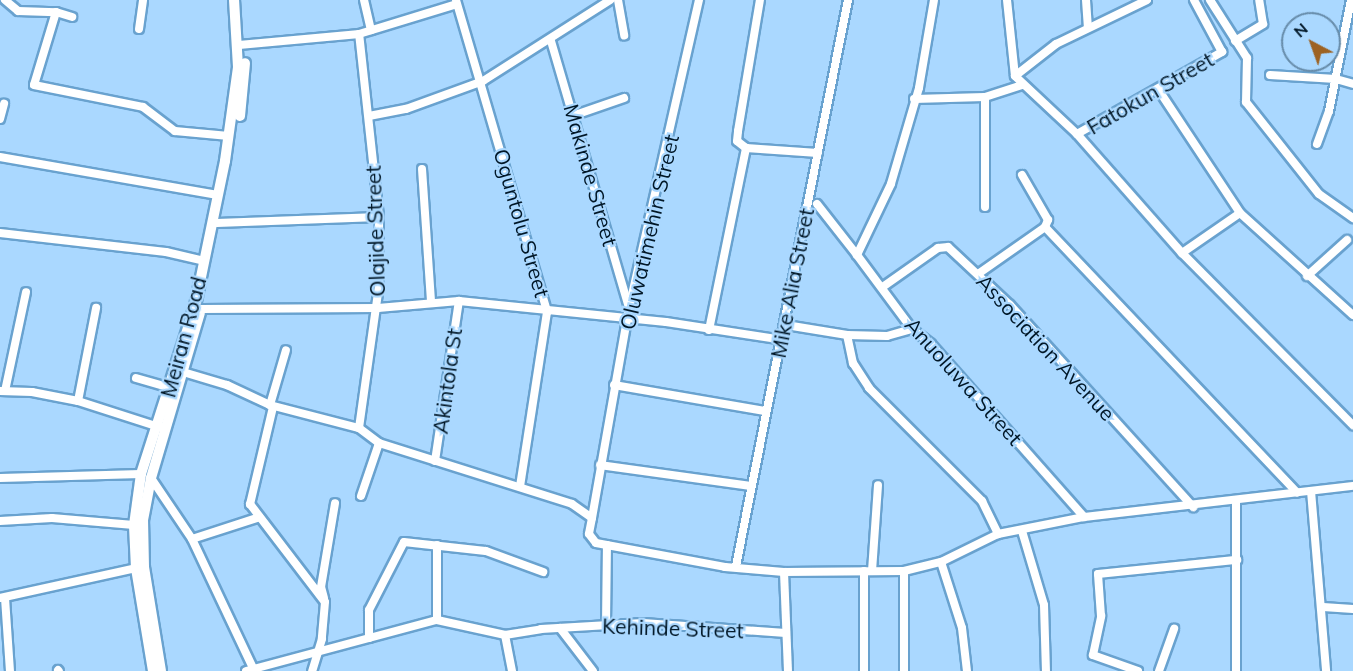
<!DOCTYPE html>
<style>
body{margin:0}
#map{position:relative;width:1353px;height:671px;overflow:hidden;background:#aad8ff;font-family:Mulish,sans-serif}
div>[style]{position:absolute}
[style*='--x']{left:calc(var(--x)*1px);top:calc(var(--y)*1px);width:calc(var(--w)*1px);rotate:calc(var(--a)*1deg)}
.roads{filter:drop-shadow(2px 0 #69a2cf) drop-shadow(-2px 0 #69a2cf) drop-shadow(0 2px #69a2cf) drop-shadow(0 -2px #69a2cf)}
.minor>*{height:8px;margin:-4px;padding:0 4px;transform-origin:4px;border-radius:4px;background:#fff}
.secondary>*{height:10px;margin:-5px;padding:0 5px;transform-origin:5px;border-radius:5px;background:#fff}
span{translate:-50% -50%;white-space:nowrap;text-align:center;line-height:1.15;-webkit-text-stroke:4.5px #aad8ff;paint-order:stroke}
.street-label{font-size:21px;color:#011727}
.north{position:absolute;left:1281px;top:12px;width:60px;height:60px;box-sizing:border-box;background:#aad8ff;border:2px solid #668ba9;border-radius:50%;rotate:319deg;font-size:16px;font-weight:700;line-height:24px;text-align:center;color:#011727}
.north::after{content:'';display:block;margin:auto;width:21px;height:27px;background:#9d6222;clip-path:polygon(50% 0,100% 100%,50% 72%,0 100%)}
</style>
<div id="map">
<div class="roads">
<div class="minor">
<i style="--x:5;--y:0;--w:17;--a:40"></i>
<i style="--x:18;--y:11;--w:38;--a:2"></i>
<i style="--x:56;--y:12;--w:17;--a:17"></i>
<i style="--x:364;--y:0;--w:31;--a:77"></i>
<i style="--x:456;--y:0;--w:325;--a:73.7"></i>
<i style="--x:547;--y:312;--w:176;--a:98.8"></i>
<i style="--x:618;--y:0;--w:36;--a:80"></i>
<i style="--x:934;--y:0;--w:89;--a:99.7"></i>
<i style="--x:919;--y:88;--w:100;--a:106.3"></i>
<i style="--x:891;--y:184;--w:79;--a:115.6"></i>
<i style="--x:857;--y:255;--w:92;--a:53.4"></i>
<i style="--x:912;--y:329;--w:24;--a:38"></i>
<i style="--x:931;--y:344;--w:231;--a:48.5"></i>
<i style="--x:1007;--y:0;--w:76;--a:84"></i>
<i style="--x:1015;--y:76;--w:85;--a:43.1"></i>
<i style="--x:1077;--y:134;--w:159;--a:48.6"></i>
<i style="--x:1182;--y:253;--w:243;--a:45.2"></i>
<i style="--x:1086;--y:0;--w:26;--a:86"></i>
<i style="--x:1210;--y:0;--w:69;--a:57.5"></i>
<i style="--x:1247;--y:58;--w:44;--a:91.3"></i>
<i style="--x:1246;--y:102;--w:117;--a:51.6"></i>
<i style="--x:1319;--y:194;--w:42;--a:35.2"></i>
<i style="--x:56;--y:12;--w:76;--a:106.8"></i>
<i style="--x:34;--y:85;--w:111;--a:11.4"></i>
<i style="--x:143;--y:107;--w:40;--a:37"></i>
<i style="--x:175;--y:131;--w:54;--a:5.3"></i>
<i style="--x:139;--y:29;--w:29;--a:-82"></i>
<i style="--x:551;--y:41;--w:277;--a:73.7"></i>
<i style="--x:1235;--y:41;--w:33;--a:-31"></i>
<i style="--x:1263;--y:24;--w:24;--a:-99"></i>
<i style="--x:239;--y:45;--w:121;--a:-5.2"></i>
<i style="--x:359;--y:34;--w:102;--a:-17"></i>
<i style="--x:1270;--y:75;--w:66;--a:3.5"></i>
<i style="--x:1336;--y:79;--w:18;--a:16"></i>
<i style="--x:1015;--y:76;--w:52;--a:-38"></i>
<i style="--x:1056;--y:44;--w:101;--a:-25.8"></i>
<i style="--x:1158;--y:89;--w:149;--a:56.5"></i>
<i style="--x:1240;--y:213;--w:152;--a:42.1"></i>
<i style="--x:985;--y:97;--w:110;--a:90"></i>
<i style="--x:914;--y:99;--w:71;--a:-1.6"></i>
<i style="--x:985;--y:97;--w:39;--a:-18"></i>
<i style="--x:575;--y:115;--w:52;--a:-19.1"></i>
<i style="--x:369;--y:116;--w:38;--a:-11"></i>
<i style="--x:406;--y:109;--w:82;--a:-20"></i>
<i style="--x:483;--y:81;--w:151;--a:-32.5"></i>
<i style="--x:0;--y:119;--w:16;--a:-75"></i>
<i style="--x:1077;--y:134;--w:167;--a:-29.5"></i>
<i style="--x:1222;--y:52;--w:59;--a:-118.3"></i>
<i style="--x:1317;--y:144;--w:35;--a:-70"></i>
<i style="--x:1329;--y:111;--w:113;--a:-78.8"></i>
<i style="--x:746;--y:148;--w:72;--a:4"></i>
<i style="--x:0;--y:157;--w:221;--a:9.9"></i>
<i style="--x:422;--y:169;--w:132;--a:86.1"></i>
<i style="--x:817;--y:204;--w:65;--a:51.9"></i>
<i style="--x:217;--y:223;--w:162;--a:-2.1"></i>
<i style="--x:1045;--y:227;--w:366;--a:46.5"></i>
<i style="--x:0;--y:233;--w:167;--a:6.5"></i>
<i style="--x:166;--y:252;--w:39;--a:13"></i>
<i style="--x:1182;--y:253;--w:70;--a:-34.6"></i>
<i style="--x:978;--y:274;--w:82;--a:-35"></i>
<i style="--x:1045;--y:227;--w:8;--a:-67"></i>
<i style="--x:1048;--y:220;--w:52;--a:-120"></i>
<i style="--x:1307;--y:276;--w:54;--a:-42"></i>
<i style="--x:884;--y:286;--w:66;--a:-35.1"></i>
<i style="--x:938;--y:248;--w:10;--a:-6"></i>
<i style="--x:948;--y:247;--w:85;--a:43.1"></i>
<i style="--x:1010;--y:305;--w:273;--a:47.8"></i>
<i style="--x:201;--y:309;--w:177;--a:-0.3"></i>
<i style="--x:378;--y:308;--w:81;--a:-4.9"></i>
<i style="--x:459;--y:301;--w:208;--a:5.8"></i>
<i style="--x:666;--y:322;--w:118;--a:8.7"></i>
<i style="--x:786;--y:325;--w:62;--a:9.3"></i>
<i style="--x:847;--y:335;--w:29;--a:78"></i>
<i style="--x:853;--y:363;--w:30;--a:57"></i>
<i style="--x:869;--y:388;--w:160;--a:45"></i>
<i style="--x:982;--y:501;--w:37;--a:64"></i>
<i style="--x:709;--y:330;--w:186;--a:-78.5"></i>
<i style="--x:746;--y:148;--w:11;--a:-142"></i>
<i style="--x:737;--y:141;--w:10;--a:-84"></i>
<i style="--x:738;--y:131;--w:133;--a:-80.5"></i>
<i style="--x:847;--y:335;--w:40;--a:1.4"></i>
<i style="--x:887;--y:336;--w:26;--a:-16"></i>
<i style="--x:183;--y:372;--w:46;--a:16.5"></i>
<i style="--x:227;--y:385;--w:47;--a:24.9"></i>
<i style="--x:270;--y:405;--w:92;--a:14.5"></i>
<i style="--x:359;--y:428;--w:25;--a:37"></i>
<i style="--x:379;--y:443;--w:202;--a:17.5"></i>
<i style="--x:572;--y:504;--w:24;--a:35"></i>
<i style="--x:592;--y:518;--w:16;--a:101"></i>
<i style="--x:589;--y:534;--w:11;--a:52"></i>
<i style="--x:596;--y:543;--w:131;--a:10.5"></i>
<i style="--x:725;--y:567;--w:59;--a:4.8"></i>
<i style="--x:784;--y:572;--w:120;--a:-0.5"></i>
<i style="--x:904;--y:571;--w:38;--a:-14"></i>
<i style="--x:941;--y:562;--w:64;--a:-26.2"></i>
<i style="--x:998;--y:534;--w:88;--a:-11.2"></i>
<i style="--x:1084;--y:517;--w:271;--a:-6.6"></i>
<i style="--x:136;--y:378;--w:35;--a:16"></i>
<i style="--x:614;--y:385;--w:153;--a:9.8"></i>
<i style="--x:0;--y:391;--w:32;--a:2"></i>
<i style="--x:32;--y:392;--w:47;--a:11.1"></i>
<i style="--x:78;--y:401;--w:85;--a:17.8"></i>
<i style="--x:5;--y:391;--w:101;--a:-78"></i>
<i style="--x:78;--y:401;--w:95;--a:-79"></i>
<i style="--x:270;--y:405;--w:57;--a:-73.8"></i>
<i style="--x:273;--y:407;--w:100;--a:103.3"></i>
<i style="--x:250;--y:504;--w:123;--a:52.6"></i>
<i style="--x:325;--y:602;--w:37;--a:95"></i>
<i style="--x:322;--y:639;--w:34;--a:107"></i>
<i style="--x:359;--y:428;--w:143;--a:-82"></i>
<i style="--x:379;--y:286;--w:69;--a:-90"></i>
<i style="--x:379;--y:217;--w:184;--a:-96.2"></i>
<i style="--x:435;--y:461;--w:162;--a:-81.5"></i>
<i style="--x:600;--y:465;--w:152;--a:7.9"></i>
<i style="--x:0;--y:478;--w:141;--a:-1.6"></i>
<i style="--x:151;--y:478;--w:73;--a:56.1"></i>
<i style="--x:192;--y:539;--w:143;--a:64.7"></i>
<i style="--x:1311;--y:491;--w:181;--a:85.2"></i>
<i style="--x:361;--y:496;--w:56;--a:-71.2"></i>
<i style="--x:1236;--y:502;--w:169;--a:90"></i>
<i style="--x:592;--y:518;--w:213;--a:-80"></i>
<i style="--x:629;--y:308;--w:316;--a:-77.2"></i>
<i style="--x:0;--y:521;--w:52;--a:-3.3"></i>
<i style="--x:52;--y:518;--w:82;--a:4.9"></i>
<i style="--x:1022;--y:531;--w:77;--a:73.4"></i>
<i style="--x:1044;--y:605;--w:66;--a:88.3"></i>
<i style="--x:192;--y:539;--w:71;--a:-17.9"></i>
<i style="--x:941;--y:562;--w:69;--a:72.3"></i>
<i style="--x:962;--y:628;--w:43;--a:83.4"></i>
<i style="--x:736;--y:566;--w:577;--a:-78.81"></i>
<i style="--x:864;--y:571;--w:100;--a:90"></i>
<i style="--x:872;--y:571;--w:86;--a:-86"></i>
<i style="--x:904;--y:571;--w:100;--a:90"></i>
<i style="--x:784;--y:572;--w:99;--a:87.7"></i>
<i style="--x:0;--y:598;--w:139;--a:-12.4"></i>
<i style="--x:5;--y:598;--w:73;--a:86.1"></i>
<i style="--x:324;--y:598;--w:11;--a:-105"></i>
<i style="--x:321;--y:587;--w:85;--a:-80.5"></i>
<i style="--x:1323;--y:607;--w:30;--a:4"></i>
<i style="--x:437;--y:620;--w:75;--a:-90"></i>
<i style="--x:606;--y:624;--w:79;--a:-89.3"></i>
<i style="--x:560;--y:628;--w:54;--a:52.5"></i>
<i style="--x:505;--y:635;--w:37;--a:79"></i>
<i style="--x:369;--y:638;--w:28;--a:-90"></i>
<i style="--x:369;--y:610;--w:76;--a:-62.8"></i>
<i style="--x:404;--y:542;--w:82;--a:6.3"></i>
<i style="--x:486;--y:551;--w:61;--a:20.2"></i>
<i style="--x:58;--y:670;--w:1;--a:45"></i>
<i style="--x:246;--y:671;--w:198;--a:-15"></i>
<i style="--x:437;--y:620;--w:70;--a:12.4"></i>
<i style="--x:505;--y:635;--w:36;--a:-9"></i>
<i style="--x:541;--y:629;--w:102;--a:-3.4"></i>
<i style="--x:643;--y:623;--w:143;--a:4"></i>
<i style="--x:1138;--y:671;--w:48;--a:-160.4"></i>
<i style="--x:1093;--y:655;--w:40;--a:-78"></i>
<i style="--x:1101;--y:616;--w:42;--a:-94.1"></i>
<i style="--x:1098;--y:574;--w:140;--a:-5.8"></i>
<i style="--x:1159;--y:671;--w:45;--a:-70.3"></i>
</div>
<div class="secondary">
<i style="--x:240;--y:116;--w:53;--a:-84.6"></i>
<i style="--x:153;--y:671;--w:104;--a:-99.4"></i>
<i style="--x:136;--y:568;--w:43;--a:-92.7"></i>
<i style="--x:134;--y:525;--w:51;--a:-82.2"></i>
<i style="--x:141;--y:474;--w:176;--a:-72.2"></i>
<i style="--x:195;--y:306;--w:148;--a:-78.3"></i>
<i style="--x:225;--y:161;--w:95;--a:-82.1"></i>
<i style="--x:238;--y:67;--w:67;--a:-93.4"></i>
<i style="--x:161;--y:671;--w:105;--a:-99.3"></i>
<i style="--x:144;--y:567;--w:47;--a:-91.2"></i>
<i style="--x:143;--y:520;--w:43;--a:-79.2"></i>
<i style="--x:151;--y:478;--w:172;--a:-73.5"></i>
</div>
</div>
<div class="street-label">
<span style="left:1150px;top:93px;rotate:-30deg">Fatokun Street</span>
<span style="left:591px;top:175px;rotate:74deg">Makinde Street</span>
<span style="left:522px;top:223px;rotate:74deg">Oguntolu Street</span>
<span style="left:375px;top:231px;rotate:-92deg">Olajide Street</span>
<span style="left:649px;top:232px;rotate:-77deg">Oluwatimehin Street</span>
<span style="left:792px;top:283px;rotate:-79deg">Mike Alia Street</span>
<span style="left:183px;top:337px;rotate:-75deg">Meiran Road</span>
<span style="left:1046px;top:347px;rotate:47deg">Association Avenue</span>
<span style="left:447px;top:381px;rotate:-82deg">Akintola St</span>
<span style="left:964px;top:381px;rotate:48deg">Anuoluwa Street</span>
<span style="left:673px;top:628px;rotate:2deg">Kehinde Street</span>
</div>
<div class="north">N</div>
</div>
